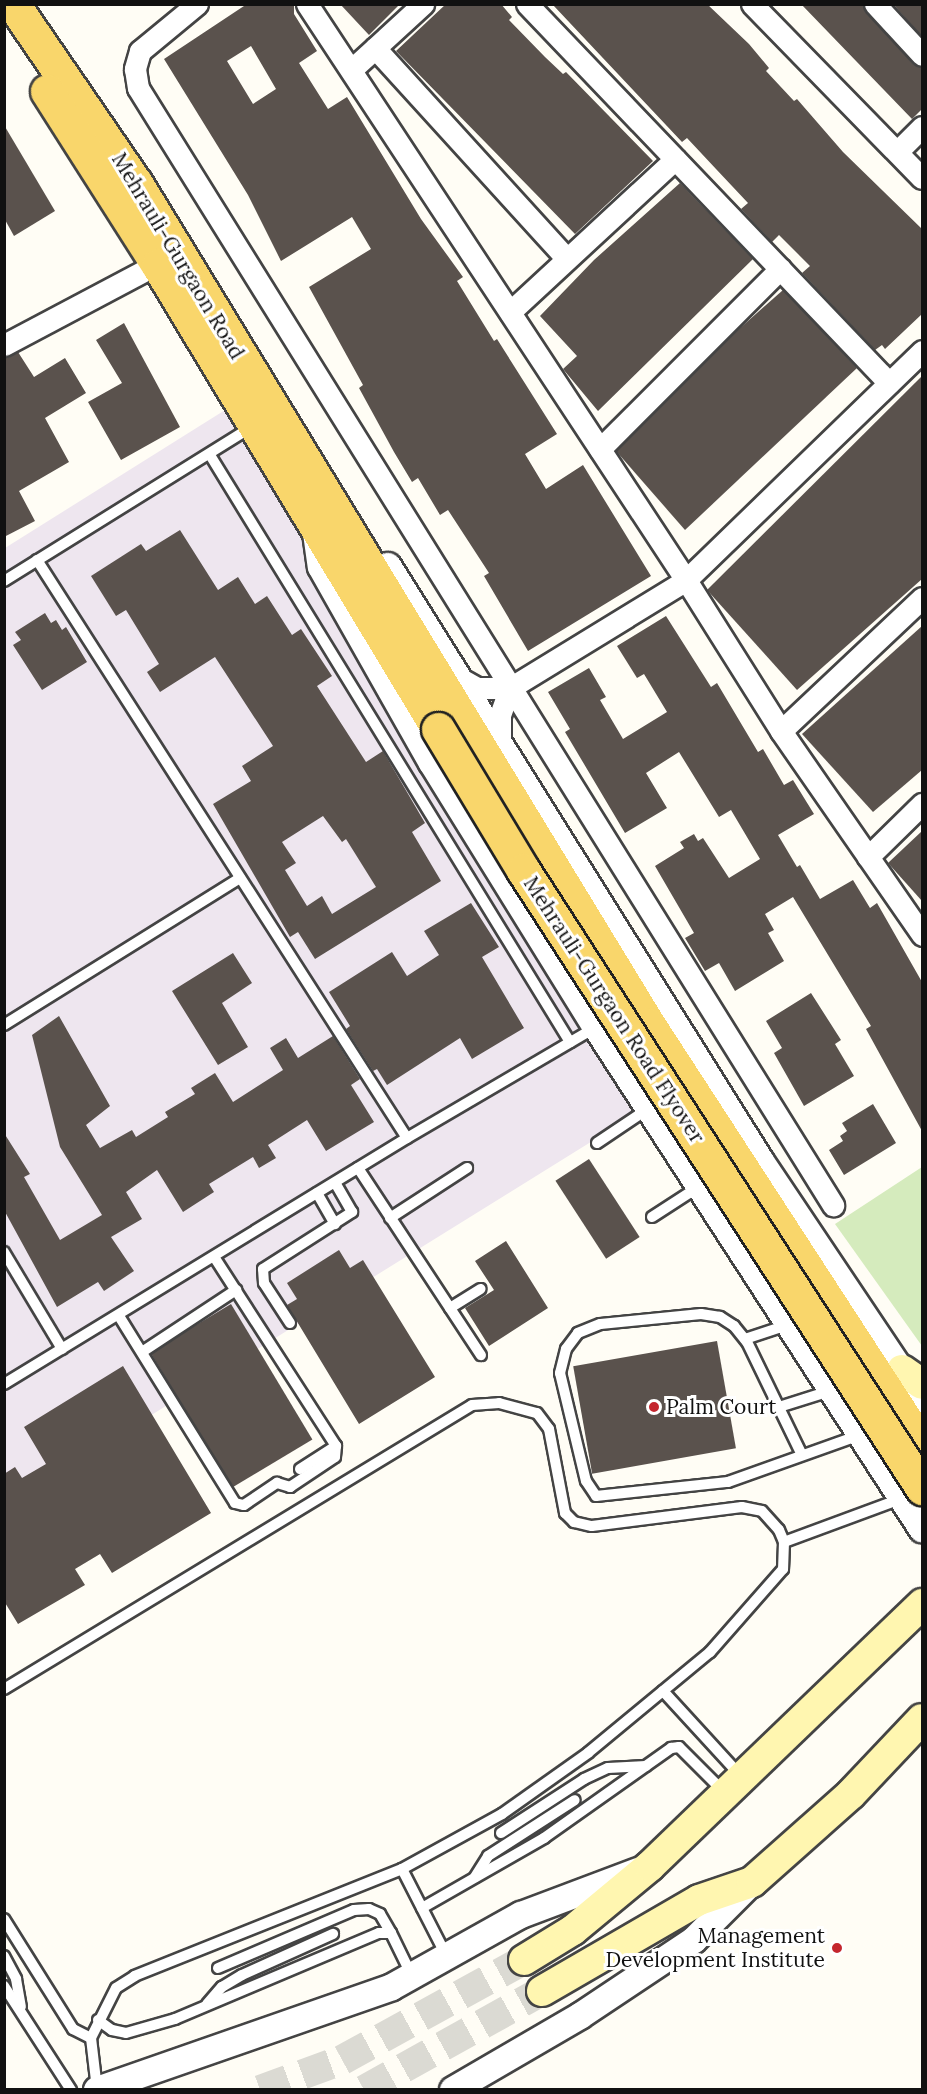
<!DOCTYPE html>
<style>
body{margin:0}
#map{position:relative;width:927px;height:2094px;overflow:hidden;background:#fffdf5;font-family:Lora,serif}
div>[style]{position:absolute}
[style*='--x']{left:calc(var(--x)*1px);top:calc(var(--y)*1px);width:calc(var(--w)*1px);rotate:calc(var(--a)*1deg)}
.industrial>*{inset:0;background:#eee6ef}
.green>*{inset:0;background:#d5ebbd}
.building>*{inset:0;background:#5a524d;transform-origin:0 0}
.secondary-tunnel>*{height:30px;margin-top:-15px;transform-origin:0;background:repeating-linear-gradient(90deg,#dbdad3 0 30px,transparent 0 45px)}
.roads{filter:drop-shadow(2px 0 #444) drop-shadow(-2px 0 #444) drop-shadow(0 2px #444) drop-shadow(0 -2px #444)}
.service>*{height:10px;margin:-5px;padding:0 5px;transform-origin:5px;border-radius:5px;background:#fff}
.minor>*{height:21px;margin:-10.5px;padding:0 10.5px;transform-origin:10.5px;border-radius:10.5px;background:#fff}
.tertiary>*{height:26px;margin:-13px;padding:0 13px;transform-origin:13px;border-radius:13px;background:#fff}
.secondary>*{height:30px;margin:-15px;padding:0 15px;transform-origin:15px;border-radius:15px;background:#fff6b0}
.primary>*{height:33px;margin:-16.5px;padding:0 16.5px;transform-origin:16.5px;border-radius:16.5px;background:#f9d66b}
.bridges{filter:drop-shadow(2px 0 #222) drop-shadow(-2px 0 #222) drop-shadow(0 2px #222) drop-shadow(0 -2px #222)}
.primary-bridge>*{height:33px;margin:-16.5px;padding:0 16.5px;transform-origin:16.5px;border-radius:16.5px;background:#f9d66b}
.dots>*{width:16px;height:16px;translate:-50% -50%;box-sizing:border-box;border:3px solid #fff;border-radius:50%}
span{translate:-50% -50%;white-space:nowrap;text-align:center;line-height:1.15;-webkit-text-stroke:6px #fff;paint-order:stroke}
.street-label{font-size:21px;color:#111}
.poi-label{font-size:21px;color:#111}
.left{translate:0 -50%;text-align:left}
.right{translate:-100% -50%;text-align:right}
.frame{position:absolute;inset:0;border:6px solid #111;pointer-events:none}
</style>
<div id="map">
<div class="industrial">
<i style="clip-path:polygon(249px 395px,676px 1089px,5px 1506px,5px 548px)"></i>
</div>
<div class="green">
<i style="clip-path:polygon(922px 1167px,922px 1346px,835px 1224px)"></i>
</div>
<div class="building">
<i style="clip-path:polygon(evenodd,247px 4px,294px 4px,294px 14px,317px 51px,299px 63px,328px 109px,347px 97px,421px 219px,463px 277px,457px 281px,494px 341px,497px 339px,557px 434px,525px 454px,546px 489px,583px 465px,651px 576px,528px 651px,484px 576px,489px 573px,448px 510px,440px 515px,418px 478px,412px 482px,394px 452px,359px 388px,363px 385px,309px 287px,371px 249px,352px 217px,281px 261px,248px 195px,164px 59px,247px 4px,251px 46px,276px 89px,253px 104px,227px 61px,251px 46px)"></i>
<i style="clip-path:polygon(340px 4px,400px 4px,369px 35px)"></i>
<i style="clip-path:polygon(446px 4px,501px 4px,512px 17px,509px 20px,545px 57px,563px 74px,566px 72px,653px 161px,575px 234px,396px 51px)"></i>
<i style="clip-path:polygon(707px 4px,749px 44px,769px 68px,766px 71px,794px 101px,797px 99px,843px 152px,922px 229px,922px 314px,885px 349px,882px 345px,875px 350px,802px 273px,810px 266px,779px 235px,772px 242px,741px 209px,748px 203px,716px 169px,687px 138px,682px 142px,553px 5px)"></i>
<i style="clip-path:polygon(801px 4px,863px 4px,913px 64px,922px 67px,922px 109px,912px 119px)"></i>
<i style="clip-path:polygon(893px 4px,922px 4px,922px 37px)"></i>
<i style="clip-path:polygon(4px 125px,55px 211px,14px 236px,4px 218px)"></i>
<i style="clip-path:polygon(680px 183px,753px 259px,598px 411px,563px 369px,577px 356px,540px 316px,594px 260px)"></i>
<i style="clip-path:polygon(783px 290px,857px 368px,685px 530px,616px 451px,731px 336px)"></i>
<i style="clip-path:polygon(124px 323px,180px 427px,121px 460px,88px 402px,122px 383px,96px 340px)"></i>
<i style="clip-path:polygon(18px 352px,34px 377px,65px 358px,86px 393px,45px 418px,69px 462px,19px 491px,35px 521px,4px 537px,4px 358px)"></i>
<i style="clip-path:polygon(922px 376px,922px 579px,797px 690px,707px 590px)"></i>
<i style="clip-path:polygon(evenodd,180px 530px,218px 590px,238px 577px,255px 604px,267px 596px,292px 635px,301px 629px,332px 676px,317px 686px,366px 762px,383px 751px,425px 823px,412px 832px,441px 881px,315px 959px,298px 932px,290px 937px,213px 804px,251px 781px,242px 766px,273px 746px,215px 657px,160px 692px,147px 672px,159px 664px,126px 610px,116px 616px,91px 576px,141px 544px,146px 551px,180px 530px,323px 816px,342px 842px,346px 839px,376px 887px,332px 914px,322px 896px,307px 906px,285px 870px,296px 863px,282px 842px,323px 816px)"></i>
<i style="clip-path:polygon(45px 613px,51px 623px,56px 620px,62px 630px,66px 627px,87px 662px,42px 690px,13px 645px,21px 640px,15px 632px)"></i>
<i style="clip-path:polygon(666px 616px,711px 687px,717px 683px,758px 752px,763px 749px,784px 785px,793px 780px,814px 814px,778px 835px,797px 867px,800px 865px,820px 899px,853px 880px,870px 908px,877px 903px,922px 982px,922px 1131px,866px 1029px,871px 1026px,793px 897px,765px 914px,774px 930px,768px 933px,784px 961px,735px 991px,719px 963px,705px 971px,685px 938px,694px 933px,655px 866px,684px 848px,680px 842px,694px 834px,698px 841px,703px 838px,729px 878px,760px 859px,731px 810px,719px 817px,679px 752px,646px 773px,667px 808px,625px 833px,565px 732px,570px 729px,548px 692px,589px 668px,606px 697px,600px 700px,623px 739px,667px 712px,644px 674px,637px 678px,617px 646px)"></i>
<i style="clip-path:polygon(922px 626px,922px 770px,873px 812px,802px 734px)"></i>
<i style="clip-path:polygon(922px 831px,922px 901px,888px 863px)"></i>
<i style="clip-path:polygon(471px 903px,499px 947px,482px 957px,524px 1028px,472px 1059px,460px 1038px,387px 1085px,377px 1069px,373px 1071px,346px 1029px,350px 1026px,329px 992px,392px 952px,407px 976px,439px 955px,424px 931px)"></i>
<i style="clip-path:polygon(233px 953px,252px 983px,222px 1003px,248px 1047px,218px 1065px,172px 991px)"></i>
<i style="clip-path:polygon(811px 993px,841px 1040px,835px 1044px,854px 1076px,804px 1106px,774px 1053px,782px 1048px,766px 1021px)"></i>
<i style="clip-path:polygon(59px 1016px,110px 1106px,86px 1125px,100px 1148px,132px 1130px,136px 1137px,168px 1117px,165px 1112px,195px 1094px,191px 1088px,215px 1073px,233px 1102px,283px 1070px,270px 1048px,286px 1038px,298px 1058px,333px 1036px,360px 1079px,351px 1085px,374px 1122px,326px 1151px,307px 1120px,268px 1145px,276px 1158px,259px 1168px,253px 1157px,209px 1184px,214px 1192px,183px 1212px,157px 1170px,126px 1192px,142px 1219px,111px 1237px,134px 1271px,104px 1291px,98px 1282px,57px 1307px,4px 1210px,4px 1133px,30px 1174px,24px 1177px,60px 1240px,102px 1215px,60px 1147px,32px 1035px)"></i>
<i style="clip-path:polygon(873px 1104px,896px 1143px,844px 1175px,829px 1150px,843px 1141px,840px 1136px,847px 1131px,842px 1123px)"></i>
<i style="left:589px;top:1159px;width:93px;height:40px;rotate:57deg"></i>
<i style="clip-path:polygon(506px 1241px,548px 1308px,489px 1346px,465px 1308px,494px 1290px,475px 1261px)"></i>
<i style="clip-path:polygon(339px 1250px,350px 1268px,363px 1260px,435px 1377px,359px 1424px,287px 1305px,297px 1299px,287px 1283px)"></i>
<i style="left:231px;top:1304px;width:158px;height:94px;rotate:59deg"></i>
<i style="left:717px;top:1341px;width:109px;height:146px;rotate:80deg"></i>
<i style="clip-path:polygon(123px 1366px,211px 1513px,112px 1573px,100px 1554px,75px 1569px,85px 1585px,18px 1624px,4px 1601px,4px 1474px,15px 1467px,22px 1478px,46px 1464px,24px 1427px)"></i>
</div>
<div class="secondary-tunnel">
<i style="--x:260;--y:2090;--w:87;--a:-20.1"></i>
<i style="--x:342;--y:2060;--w:208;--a:-28.8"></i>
<i style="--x:364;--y:2090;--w:204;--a:-29.1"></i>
</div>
<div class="roads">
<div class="service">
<i style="--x:210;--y:455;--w:689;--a:58.48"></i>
<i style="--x:37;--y:560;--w:686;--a:57.38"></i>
<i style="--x:4;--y:581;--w:291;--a:-31.9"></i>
<i style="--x:4;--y:1025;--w:278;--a:-31.9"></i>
<i style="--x:597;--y:1143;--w:63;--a:-33.9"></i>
<i style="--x:358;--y:1168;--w:224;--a:56.7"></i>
<i style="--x:317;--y:1193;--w:36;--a:60"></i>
<i style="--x:652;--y:1217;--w:57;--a:-32.9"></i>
<i style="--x:390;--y:1218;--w:92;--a:-33"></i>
<i style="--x:4;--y:1252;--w:113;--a:59.1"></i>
<i style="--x:450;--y:1308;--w:36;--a:-32"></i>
<i style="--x:119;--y:1316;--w:220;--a:58.2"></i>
<i style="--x:235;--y:1503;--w:9;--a:13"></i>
<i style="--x:244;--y:1505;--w:40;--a:-34"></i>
<i style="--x:277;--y:1483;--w:14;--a:17"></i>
<i style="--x:290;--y:1487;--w:54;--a:-33.7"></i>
<i style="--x:335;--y:1457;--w:11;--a:-85"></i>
<i style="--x:336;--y:1446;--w:225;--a:-122.8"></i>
<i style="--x:290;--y:1323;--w:48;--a:-123"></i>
<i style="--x:264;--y:1283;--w:14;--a:-94"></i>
<i style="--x:263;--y:1269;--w:106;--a:-32.6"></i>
<i style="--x:352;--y:1212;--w:34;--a:-120"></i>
<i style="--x:745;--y:1339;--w:47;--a:-18.4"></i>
<i style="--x:142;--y:1352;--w:113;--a:-33.4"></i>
<i style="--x:4;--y:1384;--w:472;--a:-31.4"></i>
<i style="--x:407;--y:1138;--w:219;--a:-30.4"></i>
<i style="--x:779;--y:1407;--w:57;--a:-17.5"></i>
<i style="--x:801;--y:1453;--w:123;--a:-115.9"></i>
<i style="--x:747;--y:1342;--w:21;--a:-129"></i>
<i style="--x:734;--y:1326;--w:17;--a:-147"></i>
<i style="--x:720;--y:1317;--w:19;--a:-171"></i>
<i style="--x:701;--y:1314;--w:101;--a:174.3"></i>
<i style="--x:600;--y:1324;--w:24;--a:158"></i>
<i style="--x:578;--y:1333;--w:20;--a:127"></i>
<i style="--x:566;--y:1349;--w:25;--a:104"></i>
<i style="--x:560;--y:1373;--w:111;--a:76.5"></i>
<i style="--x:586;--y:1481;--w:18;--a:56"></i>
<i style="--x:596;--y:1496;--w:133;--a:-6.1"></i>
<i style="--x:728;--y:1482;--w:140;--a:-19.6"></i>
<i style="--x:300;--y:1469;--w:43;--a:-32.6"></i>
<i style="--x:784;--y:1542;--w:127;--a:-20.3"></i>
<i style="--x:4;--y:1689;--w:547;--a:-31.25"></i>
<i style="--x:472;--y:1405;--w:27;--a:-4"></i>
<i style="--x:499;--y:1403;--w:39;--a:15"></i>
<i style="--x:537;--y:1413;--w:20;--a:53"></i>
<i style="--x:549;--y:1429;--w:86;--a:79.2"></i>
<i style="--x:565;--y:1513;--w:13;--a:45"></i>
<i style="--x:574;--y:1522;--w:18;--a:13"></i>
<i style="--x:592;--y:1526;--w:151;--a:-7.2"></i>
<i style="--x:742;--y:1507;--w:20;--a:11"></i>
<i style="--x:762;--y:1511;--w:25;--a:48"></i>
<i style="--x:779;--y:1530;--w:13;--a:67"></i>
<i style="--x:784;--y:1542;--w:27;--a:92"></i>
<i style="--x:783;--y:1569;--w:111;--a:131.3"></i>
<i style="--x:710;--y:1652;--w:158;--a:140.4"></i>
<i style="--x:588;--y:1753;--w:105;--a:144.7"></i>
<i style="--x:502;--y:1814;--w:114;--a:151.2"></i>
<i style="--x:402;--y:1869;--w:288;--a:158.2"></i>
<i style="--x:135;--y:1976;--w:22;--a:148"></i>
<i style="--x:116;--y:1988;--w:56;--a:116.6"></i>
<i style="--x:91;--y:2038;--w:51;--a:83.3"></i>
<i style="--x:663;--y:1691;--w:114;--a:47.5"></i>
<i style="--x:501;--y:1833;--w:99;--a:-33"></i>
<i style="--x:584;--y:1779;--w:26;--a:-25"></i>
<i style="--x:608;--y:1768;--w:38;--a:-3"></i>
<i style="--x:402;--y:1869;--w:99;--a:62.9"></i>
<i style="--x:475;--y:1877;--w:25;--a:-58"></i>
<i style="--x:488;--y:1856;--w:103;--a:-32.8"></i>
<i style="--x:422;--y:1908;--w:141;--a:-29.8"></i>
<i style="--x:544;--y:1838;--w:156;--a:-35.3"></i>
<i style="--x:671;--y:1748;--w:8;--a:-7"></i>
<i style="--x:679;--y:1747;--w:64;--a:45"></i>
<i style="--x:4;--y:1919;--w:130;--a:57.9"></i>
<i style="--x:73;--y:2029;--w:20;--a:27"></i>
<i style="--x:4;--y:1956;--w:26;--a:62"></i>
<i style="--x:16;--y:1979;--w:28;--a:80"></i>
<i style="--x:218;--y:1968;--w:148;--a:-23.1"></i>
<i style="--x:354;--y:1910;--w:15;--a:-4"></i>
<i style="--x:369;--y:1909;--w:12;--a:24"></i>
<i style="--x:380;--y:1914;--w:22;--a:60"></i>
<i style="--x:4;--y:1986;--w:124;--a:57.2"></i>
<i style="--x:207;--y:2004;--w:23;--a:-49"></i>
<i style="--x:222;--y:1987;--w:23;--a:-31"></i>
<i style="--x:242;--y:1975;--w:100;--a:-24.3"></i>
<i style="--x:98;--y:2020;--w:17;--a:36"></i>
<i style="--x:112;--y:2030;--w:14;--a:12"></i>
<i style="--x:126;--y:2033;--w:51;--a:-15.9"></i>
<i style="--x:175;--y:2019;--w:221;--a:-22.9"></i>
<i style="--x:379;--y:1933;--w:12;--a:0"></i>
<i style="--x:391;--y:1933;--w:48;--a:64"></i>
</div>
<div class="minor">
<i style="--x:197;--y:4;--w:74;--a:140.5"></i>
<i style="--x:140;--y:51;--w:19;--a:106"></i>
<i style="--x:135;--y:69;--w:19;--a:81"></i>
<i style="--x:138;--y:88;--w:1316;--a:58.11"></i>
<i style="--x:307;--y:4;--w:690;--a:56.66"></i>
<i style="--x:686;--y:580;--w:178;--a:57.8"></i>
<i style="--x:781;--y:731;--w:248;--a:55.3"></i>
<i style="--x:527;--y:4;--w:524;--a:46.31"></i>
<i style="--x:752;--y:4;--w:243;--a:45.7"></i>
<i style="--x:875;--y:4;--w:69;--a:47.3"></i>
<i style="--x:375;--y:48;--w:285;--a:47.7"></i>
<i style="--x:351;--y:70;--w:98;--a:-42.5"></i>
<i style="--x:898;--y:151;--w:34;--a:-45"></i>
<i style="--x:510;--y:312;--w:225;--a:-42.8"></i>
<i style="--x:4;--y:345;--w:186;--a:-27.9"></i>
<i style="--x:600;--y:449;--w:255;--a:-45"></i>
<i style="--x:459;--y:678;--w:21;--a:29"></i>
<i style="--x:477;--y:688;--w:33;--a:0"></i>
<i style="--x:510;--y:688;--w:206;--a:-31.5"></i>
<i style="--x:686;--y:580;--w:329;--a:-44.1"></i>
<i style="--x:781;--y:731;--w:194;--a:-43.3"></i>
<i style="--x:500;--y:743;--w:28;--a:-90"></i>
<i style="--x:500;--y:715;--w:29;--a:-70"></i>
<i style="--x:868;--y:857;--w:76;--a:-44.5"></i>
</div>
<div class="tertiary">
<i style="--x:316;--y:533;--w:34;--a:82"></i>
<i style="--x:321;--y:567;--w:225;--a:60.5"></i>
<i style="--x:432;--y:763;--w:311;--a:58.2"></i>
<i style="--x:596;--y:1027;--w:599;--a:57"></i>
<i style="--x:388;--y:566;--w:701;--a:57.94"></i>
<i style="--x:760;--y:1160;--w:291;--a:56.2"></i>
<i style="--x:97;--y:2090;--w:312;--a:-19.2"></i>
<i style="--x:392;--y:1987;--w:148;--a:-29.2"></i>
<i style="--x:521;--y:1915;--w:125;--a:-20.6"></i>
<i style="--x:453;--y:2090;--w:147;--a:-30.2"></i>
<i style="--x:580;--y:2016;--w:137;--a:-33.7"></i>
<i style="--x:694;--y:1940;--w:82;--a:-45"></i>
</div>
<div class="secondary">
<i style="--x:902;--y:1370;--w:24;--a:35"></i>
<i style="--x:524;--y:1960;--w:57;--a:-31.5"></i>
<i style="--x:573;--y:1930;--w:100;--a:-39.7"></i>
<i style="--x:650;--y:1866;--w:378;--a:-43.9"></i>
<i style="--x:542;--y:1991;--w:181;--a:-30.1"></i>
<i style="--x:699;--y:1900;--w:56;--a:-18.8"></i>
<i style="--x:752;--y:1882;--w:132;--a:-41.6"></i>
<i style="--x:851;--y:1794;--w:103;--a:-46.6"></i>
</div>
<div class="primary">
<i style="--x:13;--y:4;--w:219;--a:55.6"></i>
<i style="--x:137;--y:185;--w:984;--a:58.64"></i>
<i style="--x:649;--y:1025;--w:501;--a:56.98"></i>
<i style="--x:47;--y:91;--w:206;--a:57.5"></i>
<i style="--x:158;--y:265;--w:542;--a:58.89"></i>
</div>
</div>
<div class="bridges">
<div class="primary-bridge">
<i style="--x:438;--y:729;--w:165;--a:58.9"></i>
<i style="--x:523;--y:870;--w:736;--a:57.15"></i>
</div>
</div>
<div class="dots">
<i style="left:654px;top:1407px;background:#c4262e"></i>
<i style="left:837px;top:1948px;background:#c4262e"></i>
</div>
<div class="street-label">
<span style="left:178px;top:256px;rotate:59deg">Mehrauli-Gurgaon Road</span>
<span style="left:614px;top:1010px;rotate:57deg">Mehrauli-Gurgaon Road Flyover</span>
</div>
<div class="poi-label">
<span class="left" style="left:666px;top:1407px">Palm Court</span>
<span class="right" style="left:825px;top:1948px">Management<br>Development Institute</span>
</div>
<div class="frame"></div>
</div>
